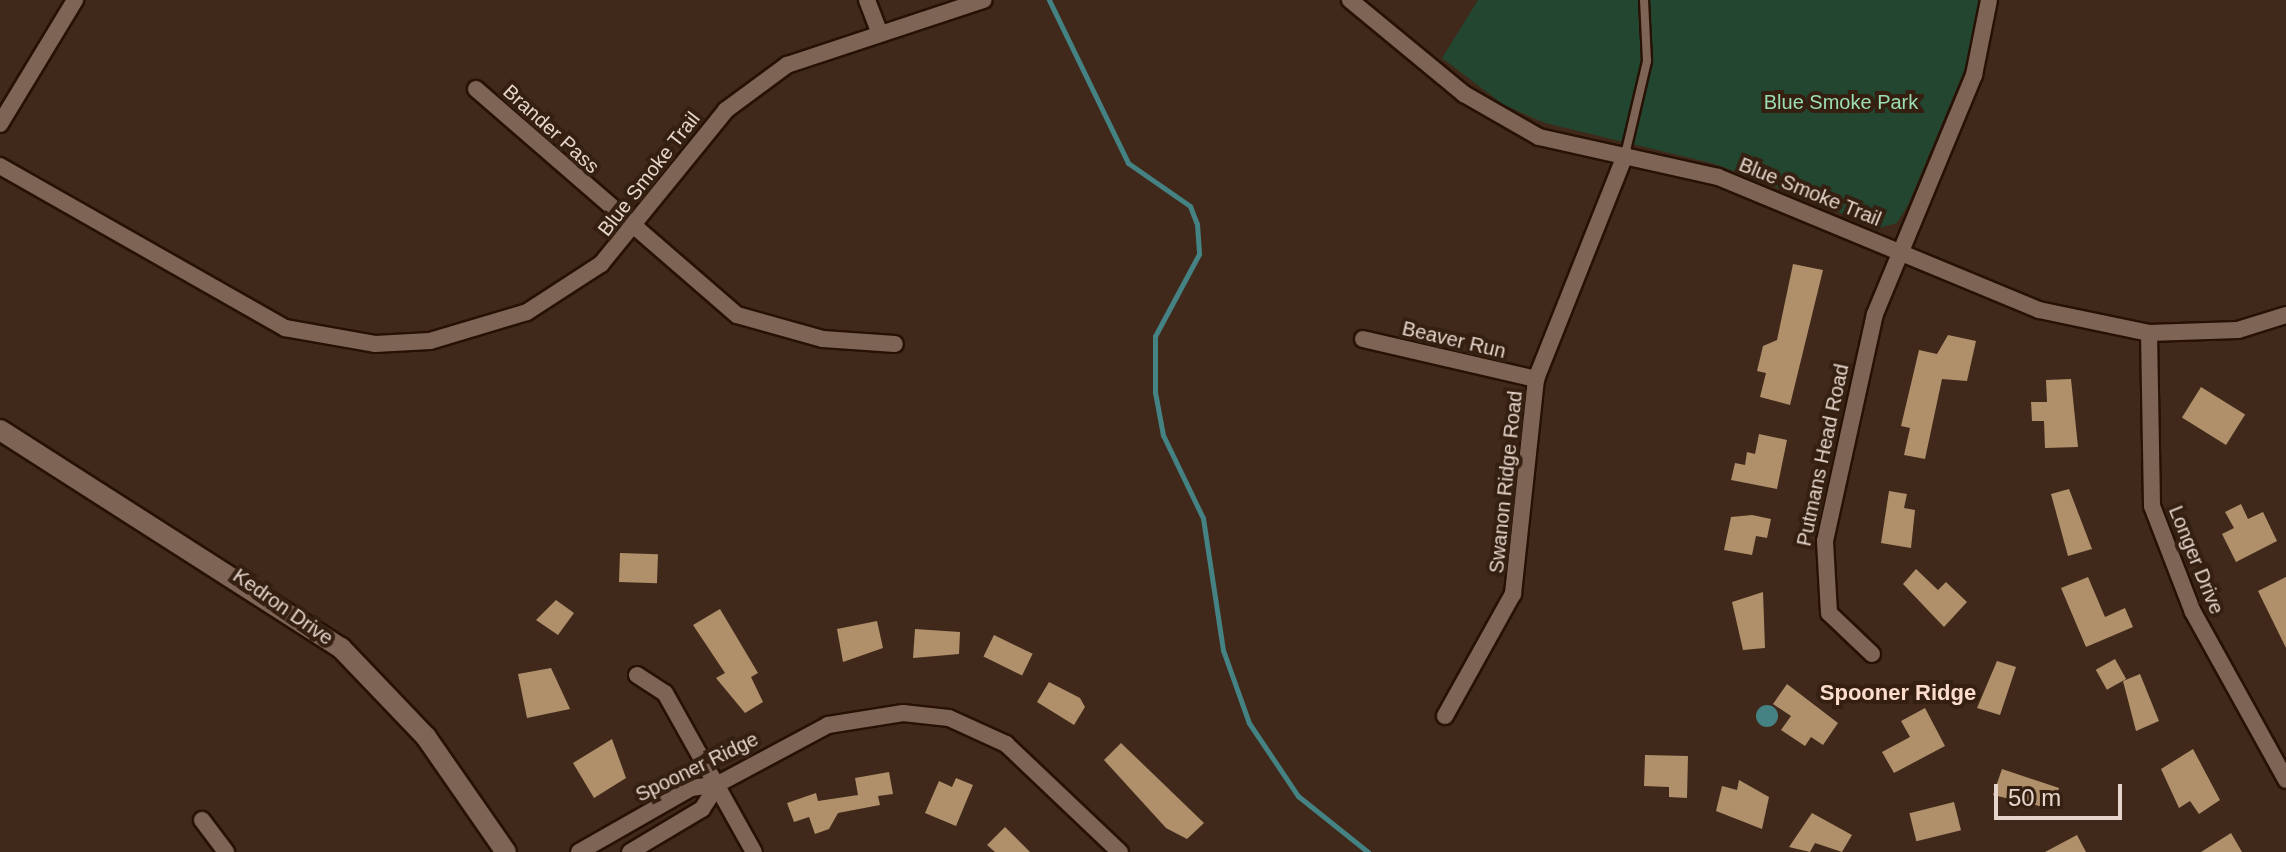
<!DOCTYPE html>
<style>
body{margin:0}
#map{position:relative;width:2286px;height:852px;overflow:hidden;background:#40291b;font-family:Arial,sans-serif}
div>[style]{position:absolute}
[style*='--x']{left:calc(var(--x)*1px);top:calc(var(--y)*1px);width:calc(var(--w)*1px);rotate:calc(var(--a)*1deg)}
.green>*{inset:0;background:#22462f}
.water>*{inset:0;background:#458283}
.round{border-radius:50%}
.stream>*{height:5px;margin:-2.5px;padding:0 2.5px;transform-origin:2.5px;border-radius:2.5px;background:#458283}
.building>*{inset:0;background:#af906a;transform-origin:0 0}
.roads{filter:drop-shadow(2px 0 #261104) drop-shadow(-2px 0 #261104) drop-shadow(0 2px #261104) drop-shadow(0 -2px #261104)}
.service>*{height:8px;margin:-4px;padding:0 4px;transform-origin:4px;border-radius:4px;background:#7e6454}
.minor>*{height:16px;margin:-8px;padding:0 8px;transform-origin:8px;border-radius:8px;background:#7e6454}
.tertiary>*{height:20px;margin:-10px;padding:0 10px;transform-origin:10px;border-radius:10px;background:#7e6454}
span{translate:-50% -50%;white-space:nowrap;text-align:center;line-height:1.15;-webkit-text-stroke:8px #351f11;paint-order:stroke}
.park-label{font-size:20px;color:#9bdeb1}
.street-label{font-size:20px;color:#e5d5cc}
.neighbourhood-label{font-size:22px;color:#fcddcb;font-weight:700}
.scale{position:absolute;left:1994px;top:784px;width:128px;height:36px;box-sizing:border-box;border:4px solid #e5d5cc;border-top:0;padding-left:10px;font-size:24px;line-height:28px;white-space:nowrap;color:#e5d5cc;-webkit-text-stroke:6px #351f11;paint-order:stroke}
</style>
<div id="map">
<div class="green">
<i style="clip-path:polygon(1478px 0,1979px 0,1966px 66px,1908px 205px,1897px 223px,1879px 228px,1715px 164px,1545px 123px,1504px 105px,1442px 58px)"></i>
</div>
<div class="water">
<i class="round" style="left:1756px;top:705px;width:22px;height:22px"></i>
</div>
<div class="stream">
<i style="--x:1049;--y:0;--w:181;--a:64.1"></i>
<i style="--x:1128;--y:163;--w:75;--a:34.7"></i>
<i style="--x:1190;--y:206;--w:19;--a:69"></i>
<i style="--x:1197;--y:224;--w:30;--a:86"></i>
<i style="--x:1199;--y:254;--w:93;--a:118.2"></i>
<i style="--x:1155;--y:336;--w:56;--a:90"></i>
<i style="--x:1155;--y:392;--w:44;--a:79.5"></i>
<i style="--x:1163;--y:435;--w:92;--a:64.3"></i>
<i style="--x:1203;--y:518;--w:134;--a:81.4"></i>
<i style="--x:1223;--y:650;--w:77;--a:70.4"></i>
<i style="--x:1249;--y:723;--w:88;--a:56.1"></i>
<i style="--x:1298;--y:796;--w:90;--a:38.7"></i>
</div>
<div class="building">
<i style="clip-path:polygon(1793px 264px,1823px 270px,1790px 405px,1760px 397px,1766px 373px,1757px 371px,1763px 346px,1777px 340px)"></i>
<i style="clip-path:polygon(1948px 335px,1976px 341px,1967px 381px,1942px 379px,1925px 459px,1904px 455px,1910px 428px,1901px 426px,1919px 350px,1937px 354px)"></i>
<i style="clip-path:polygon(2071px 379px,2078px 447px,2045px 448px,2044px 421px,2032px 421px,2031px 402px,2047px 402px,2046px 380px)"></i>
<i style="left:2201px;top:387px;width:52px;height:36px;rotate:32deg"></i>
<i style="clip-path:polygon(1759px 434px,1787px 440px,1777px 489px,1731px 480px,1735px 463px,1745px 465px,1747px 452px,1755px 454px)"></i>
<i style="clip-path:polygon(2069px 489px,2092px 549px,2068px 556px,2051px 494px)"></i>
<i style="clip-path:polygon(1889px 491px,1907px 494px,1904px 508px,1915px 510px,1911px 548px,1881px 543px)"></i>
<i style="clip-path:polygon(2241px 504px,2248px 519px,2263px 512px,2277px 541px,2236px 562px,2222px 534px,2234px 528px,2225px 512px)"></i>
<i style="clip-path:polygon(1752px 515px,1771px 519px,1767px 538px,1756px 536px,1752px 555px,1724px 550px,1731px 517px)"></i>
<i style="left:620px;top:553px;width:38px;height:29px;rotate:2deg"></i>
<i style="clip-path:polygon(1916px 569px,1938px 590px,1946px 582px,1967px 602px,1944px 627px,1903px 584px)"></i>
<i style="clip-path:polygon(2088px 577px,2105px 617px,2125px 608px,2133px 627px,2086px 647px,2061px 588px)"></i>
<i style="clip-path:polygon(2286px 577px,2286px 648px,2258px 591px)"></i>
<i style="clip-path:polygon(1763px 592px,1765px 648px,1743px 650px,1732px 602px)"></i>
<i style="clip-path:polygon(556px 600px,574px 613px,558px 635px,536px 620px)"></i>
<i style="clip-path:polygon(720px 609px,758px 673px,751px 677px,763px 702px,745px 713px,716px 678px,725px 673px,693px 625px)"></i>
<i style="clip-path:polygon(877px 621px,883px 648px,843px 662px,837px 629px)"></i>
<i style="clip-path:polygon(915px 629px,960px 632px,959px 654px,913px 658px)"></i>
<i style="left:994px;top:635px;width:43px;height:24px;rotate:26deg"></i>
<i style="left:2115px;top:659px;width:23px;height:22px;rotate:61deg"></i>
<i style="clip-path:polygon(1997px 661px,2016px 667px,2000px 715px,1977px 708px)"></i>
<i style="clip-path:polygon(551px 668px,570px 709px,527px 718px,518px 674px)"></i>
<i style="clip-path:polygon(2140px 674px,2159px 721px,2136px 731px,2123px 681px)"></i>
<i style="clip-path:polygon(1049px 682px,1080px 698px,1085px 707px,1074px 725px,1037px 702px)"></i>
<i style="clip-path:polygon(1787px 684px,1838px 723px,1823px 745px,1811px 737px,1805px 746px,1781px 730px,1791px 716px,1773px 704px)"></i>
<i style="clip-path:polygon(1925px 708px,1945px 746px,1894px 773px,1882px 752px,1910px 737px,1901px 721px)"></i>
<i style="clip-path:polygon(612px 739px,626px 778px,594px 798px,573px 763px)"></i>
<i style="clip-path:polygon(1121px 743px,1204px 823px,1187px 839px,1166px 828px,1104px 760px)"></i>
<i style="clip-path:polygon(2193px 749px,2220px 800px,2199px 814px,2190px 801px,2179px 808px,2161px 769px)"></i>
<i style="clip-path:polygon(1645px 755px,1688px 756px,1687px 798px,1669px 797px,1669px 787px,1644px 786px)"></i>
<i style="clip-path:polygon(2002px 769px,2059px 788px,2052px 809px,1993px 795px)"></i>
<i style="clip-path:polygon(889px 772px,893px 794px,878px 796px,880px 805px,838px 813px,829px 829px,815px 834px,809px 817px,794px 822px,787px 803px,816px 793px,818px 801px,858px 795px,855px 778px)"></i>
<i style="clip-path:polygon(956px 778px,973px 785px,956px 826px,925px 813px,939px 781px,952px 787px)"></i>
<i style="clip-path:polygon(1739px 780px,1769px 797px,1762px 829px,1716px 811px,1722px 786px,1737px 790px)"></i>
<i style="left:1954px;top:802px;width:29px;height:46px;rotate:76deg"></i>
<i style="clip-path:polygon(1812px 813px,1852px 835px,1842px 852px,1815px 843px,1810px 852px,1789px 847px)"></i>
<i style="clip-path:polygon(1005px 827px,1030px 852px,995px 852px,987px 845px)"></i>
<i style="clip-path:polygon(2231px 833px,2242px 852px,2201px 852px)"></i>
<i style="clip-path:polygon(2077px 835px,2086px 852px,2045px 852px)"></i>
</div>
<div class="roads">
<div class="service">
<i style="--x:1625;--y:155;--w:97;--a:-76.8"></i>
<i style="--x:1647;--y:61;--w:61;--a:-92.8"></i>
</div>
<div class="minor">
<i style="--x:867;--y:0;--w:33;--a:69"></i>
<i style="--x:1350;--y:0;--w:148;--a:39.5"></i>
<i style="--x:1464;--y:94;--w:86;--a:29.8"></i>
<i style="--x:1539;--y:137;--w:183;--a:12.6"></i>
<i style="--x:1718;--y:177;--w:347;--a:22.5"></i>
<i style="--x:2039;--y:310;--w:112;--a:11.8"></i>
<i style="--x:2149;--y:333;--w:89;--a:-1.9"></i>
<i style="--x:2238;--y:330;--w:50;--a:-17.4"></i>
<i style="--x:476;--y:89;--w:345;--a:40.9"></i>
<i style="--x:737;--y:315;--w:89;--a:15.6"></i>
<i style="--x:823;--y:339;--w:72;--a:4"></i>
<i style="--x:0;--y:124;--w:145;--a:-58.8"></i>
<i style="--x:0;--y:166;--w:328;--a:29.6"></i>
<i style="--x:285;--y:328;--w:91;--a:10.1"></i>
<i style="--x:375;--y:344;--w:55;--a:-3.1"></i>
<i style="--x:430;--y:341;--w:101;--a:-16.6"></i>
<i style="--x:527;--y:312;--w:88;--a:-33"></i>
<i style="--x:601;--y:264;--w:198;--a:-50.9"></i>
<i style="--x:726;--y:110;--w:76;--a:-36.4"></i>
<i style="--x:787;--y:65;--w:207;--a:-18.3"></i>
<i style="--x:2149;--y:333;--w:173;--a:89"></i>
<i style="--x:2152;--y:506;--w:114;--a:68.9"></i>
<i style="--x:2193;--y:612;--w:192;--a:61"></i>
<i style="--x:1363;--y:339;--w:178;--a:13"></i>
<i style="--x:1872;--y:654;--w:59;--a:-136.4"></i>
<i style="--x:1829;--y:613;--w:72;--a:-93.2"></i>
<i style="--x:1825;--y:541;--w:232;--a:-77.6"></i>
<i style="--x:1875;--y:314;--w:259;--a:-67.5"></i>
<i style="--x:1974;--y:75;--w:76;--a:-78.7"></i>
<i style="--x:637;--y:675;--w:33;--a:33"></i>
<i style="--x:665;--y:693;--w:182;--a:60.8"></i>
<i style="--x:1445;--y:716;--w:140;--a:-60.9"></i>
<i style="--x:1513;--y:594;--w:216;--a:-83.9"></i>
<i style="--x:1536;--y:379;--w:241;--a:-68.3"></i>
<i style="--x:202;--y:820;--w:40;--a:53"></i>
<i style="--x:579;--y:852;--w:129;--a:-29.7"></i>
<i style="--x:691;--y:788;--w:27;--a:-8"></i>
<i style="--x:718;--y:784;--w:125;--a:-28.2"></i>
<i style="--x:828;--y:725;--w:76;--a:-9.1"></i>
<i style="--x:903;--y:713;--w:46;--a:6.2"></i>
<i style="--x:949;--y:718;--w:63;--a:24.5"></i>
<i style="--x:1006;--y:744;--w:157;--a:43.5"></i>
<i style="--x:630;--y:852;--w:84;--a:-30.8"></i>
<i style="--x:702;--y:809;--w:30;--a:-57"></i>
</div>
<div class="tertiary">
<i style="--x:0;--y:430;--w:405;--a:32.6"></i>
<i style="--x:341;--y:648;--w:123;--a:46.3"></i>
<i style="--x:426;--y:737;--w:140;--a:55.2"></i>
</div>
</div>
<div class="park-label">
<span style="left:1841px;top:102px">Blue Smoke Park</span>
</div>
<div class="street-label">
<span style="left:551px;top:129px;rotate:42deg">Brander Pass</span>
<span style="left:649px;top:174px;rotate:-52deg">Blue Smoke Trail</span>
<span style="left:1810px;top:192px;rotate:22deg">Blue Smoke Trail</span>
<span style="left:1454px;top:340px;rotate:13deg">Beaver Run</span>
<span style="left:1823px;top:455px;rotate:-78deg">Putmans Head Road</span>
<span style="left:1506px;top:482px;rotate:-84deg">Swanon Ridge Road</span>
<span style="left:2196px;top:560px;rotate:68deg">Longer Drive</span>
<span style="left:283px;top:607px;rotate:35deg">Kedron Drive</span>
<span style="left:697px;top:767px;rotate:-26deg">Spooner Ridge</span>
</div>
<div class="neighbourhood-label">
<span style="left:1898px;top:693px">Spooner Ridge</span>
</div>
<div class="scale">50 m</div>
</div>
